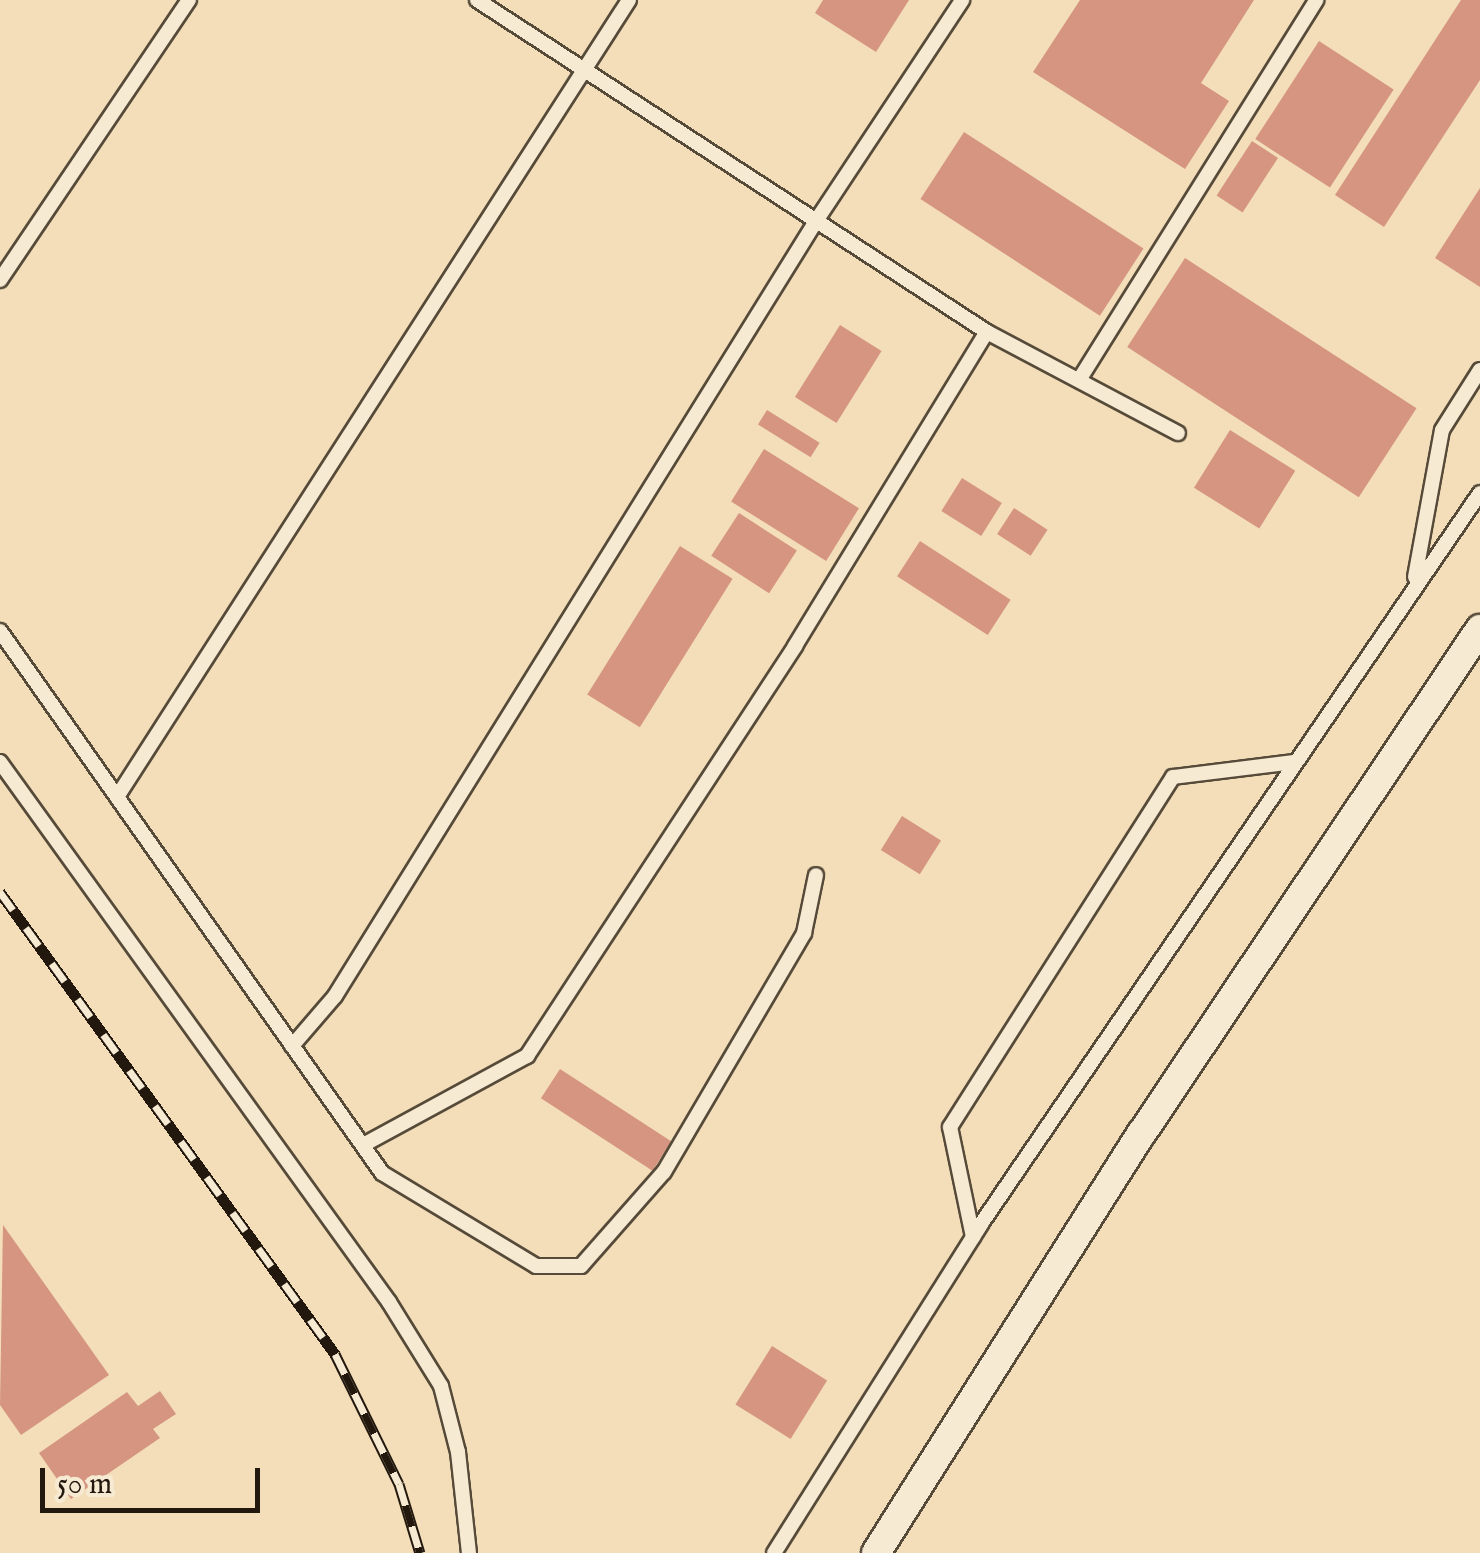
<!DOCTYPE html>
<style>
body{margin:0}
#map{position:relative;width:1480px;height:1553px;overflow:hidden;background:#f3deb9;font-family:"IM FELL English",serif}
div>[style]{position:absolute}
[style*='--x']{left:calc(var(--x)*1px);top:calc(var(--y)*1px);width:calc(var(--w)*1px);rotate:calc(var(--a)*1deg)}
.building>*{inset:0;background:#d59581;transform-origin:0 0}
.roads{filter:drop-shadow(2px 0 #564a39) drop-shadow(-2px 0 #564a39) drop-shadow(0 2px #564a39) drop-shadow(0 -2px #564a39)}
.service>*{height:14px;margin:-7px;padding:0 7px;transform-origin:7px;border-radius:7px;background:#f7ead2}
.minor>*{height:28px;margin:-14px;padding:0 14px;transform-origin:14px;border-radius:14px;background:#f7ead2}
.rail>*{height:11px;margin-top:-5.5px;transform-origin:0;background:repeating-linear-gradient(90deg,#f7ead2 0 22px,#22180e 0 44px);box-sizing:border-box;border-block:2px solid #22180e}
span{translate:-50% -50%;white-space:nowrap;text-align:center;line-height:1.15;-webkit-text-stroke:9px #f7ead2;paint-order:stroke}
.scale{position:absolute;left:40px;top:1468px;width:220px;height:45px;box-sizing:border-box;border:5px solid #22180e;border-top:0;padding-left:12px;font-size:30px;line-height:35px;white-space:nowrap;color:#22180e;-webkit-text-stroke:8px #f7ead2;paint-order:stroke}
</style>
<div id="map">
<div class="building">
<i style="clip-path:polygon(823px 0,909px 0,876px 52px,815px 13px)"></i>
<i style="clip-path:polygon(1080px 0,1254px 0,1201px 83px,1229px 101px,1185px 169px,1033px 72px)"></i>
<i style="clip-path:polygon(1461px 0,1480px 0,1480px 80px,1384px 227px,1335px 195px)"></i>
<i style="left:1319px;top:41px;width:89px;height:117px;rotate:33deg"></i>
<i style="left:964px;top:132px;width:214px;height:80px;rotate:33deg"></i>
<i style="left:1252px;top:141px;width:31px;height:65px;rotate:33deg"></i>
<i style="clip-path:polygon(1480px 188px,1480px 287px,1435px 258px)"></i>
<i style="left:1185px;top:258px;width:276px;height:106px;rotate:33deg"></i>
<i style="left:840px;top:325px;width:49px;height:85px;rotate:32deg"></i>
<i style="left:767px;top:410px;width:62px;height:17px;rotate:32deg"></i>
<i style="left:1230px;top:430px;width:77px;height:68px;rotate:32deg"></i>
<i style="left:764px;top:449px;width:112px;height:62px;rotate:32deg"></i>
<i style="left:962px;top:478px;width:47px;height:39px;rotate:32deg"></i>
<i style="left:1014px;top:508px;width:40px;height:31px;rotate:33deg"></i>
<i style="left:739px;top:513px;width:69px;height:51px;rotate:33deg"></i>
<i style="left:920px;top:541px;width:108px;height:42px;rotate:33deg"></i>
<i style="left:680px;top:546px;width:62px;height:175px;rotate:32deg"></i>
<i style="left:902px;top:816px;width:46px;height:40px;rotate:32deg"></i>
<i style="left:560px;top:1069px;width:133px;height:35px;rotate:33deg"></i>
<i style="clip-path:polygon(3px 1225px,109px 1375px,21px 1435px,0 1405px)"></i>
<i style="left:772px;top:1346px;width:65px;height:69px;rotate:32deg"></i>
<i style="clip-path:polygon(160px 1391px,176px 1414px,153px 1429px,160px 1438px,71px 1499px,39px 1453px,127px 1392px,138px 1406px)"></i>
</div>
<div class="roads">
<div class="service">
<i style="--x:477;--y:0;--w:609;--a:33.06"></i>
<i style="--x:0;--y:280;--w:338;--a:-56"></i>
<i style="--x:1079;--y:380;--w:448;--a:-58"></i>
<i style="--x:1415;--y:577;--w:149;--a:-79.6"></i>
<i style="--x:1442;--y:430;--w:71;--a:-57.7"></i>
<i style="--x:0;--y:631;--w:663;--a:54.82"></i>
<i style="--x:382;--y:1173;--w:180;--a:31.1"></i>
<i style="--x:536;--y:1266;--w:45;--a:0"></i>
<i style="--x:581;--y:1266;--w:125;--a:-48.6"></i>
<i style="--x:664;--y:1172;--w:277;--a:-59.6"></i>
<i style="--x:804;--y:933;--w:59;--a:-78.3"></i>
<i style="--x:0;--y:762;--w:666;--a:54.23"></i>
<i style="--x:389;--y:1302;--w:99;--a:58.2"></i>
<i style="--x:441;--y:1386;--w:68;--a:75.6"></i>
<i style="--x:458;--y:1452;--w:102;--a:83.8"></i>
<i style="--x:117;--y:797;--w:947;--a:-57.28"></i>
<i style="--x:292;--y:1046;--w:66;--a:-49.3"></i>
<i style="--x:335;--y:996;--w:912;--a:-58.17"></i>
<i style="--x:816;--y:221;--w:265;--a:-56.5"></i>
<i style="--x:363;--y:1145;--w:187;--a:-28.5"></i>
<i style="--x:527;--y:1056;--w:490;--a:-56.8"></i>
<i style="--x:795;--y:646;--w:368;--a:-58.6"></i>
<i style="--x:987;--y:332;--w:216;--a:27.9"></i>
<i style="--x:973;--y:1237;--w:112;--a:-101.8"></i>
<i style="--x:950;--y:1127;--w:415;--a:-57.5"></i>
<i style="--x:1173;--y:777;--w:121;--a:-7.1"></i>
<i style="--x:774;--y:1553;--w:389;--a:-57.8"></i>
<i style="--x:981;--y:1224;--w:885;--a:-55.68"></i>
</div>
<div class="minor">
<i style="--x:876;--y:1553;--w:497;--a:-57.7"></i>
<i style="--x:1142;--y:1133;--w:607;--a:-56.15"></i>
</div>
</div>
<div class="rail">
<i style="--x:0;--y:892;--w:571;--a:54.05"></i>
<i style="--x:335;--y:1354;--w:145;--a:63.8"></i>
<i style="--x:399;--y:1484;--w:72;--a:73.1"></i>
</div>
<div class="scale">50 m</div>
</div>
